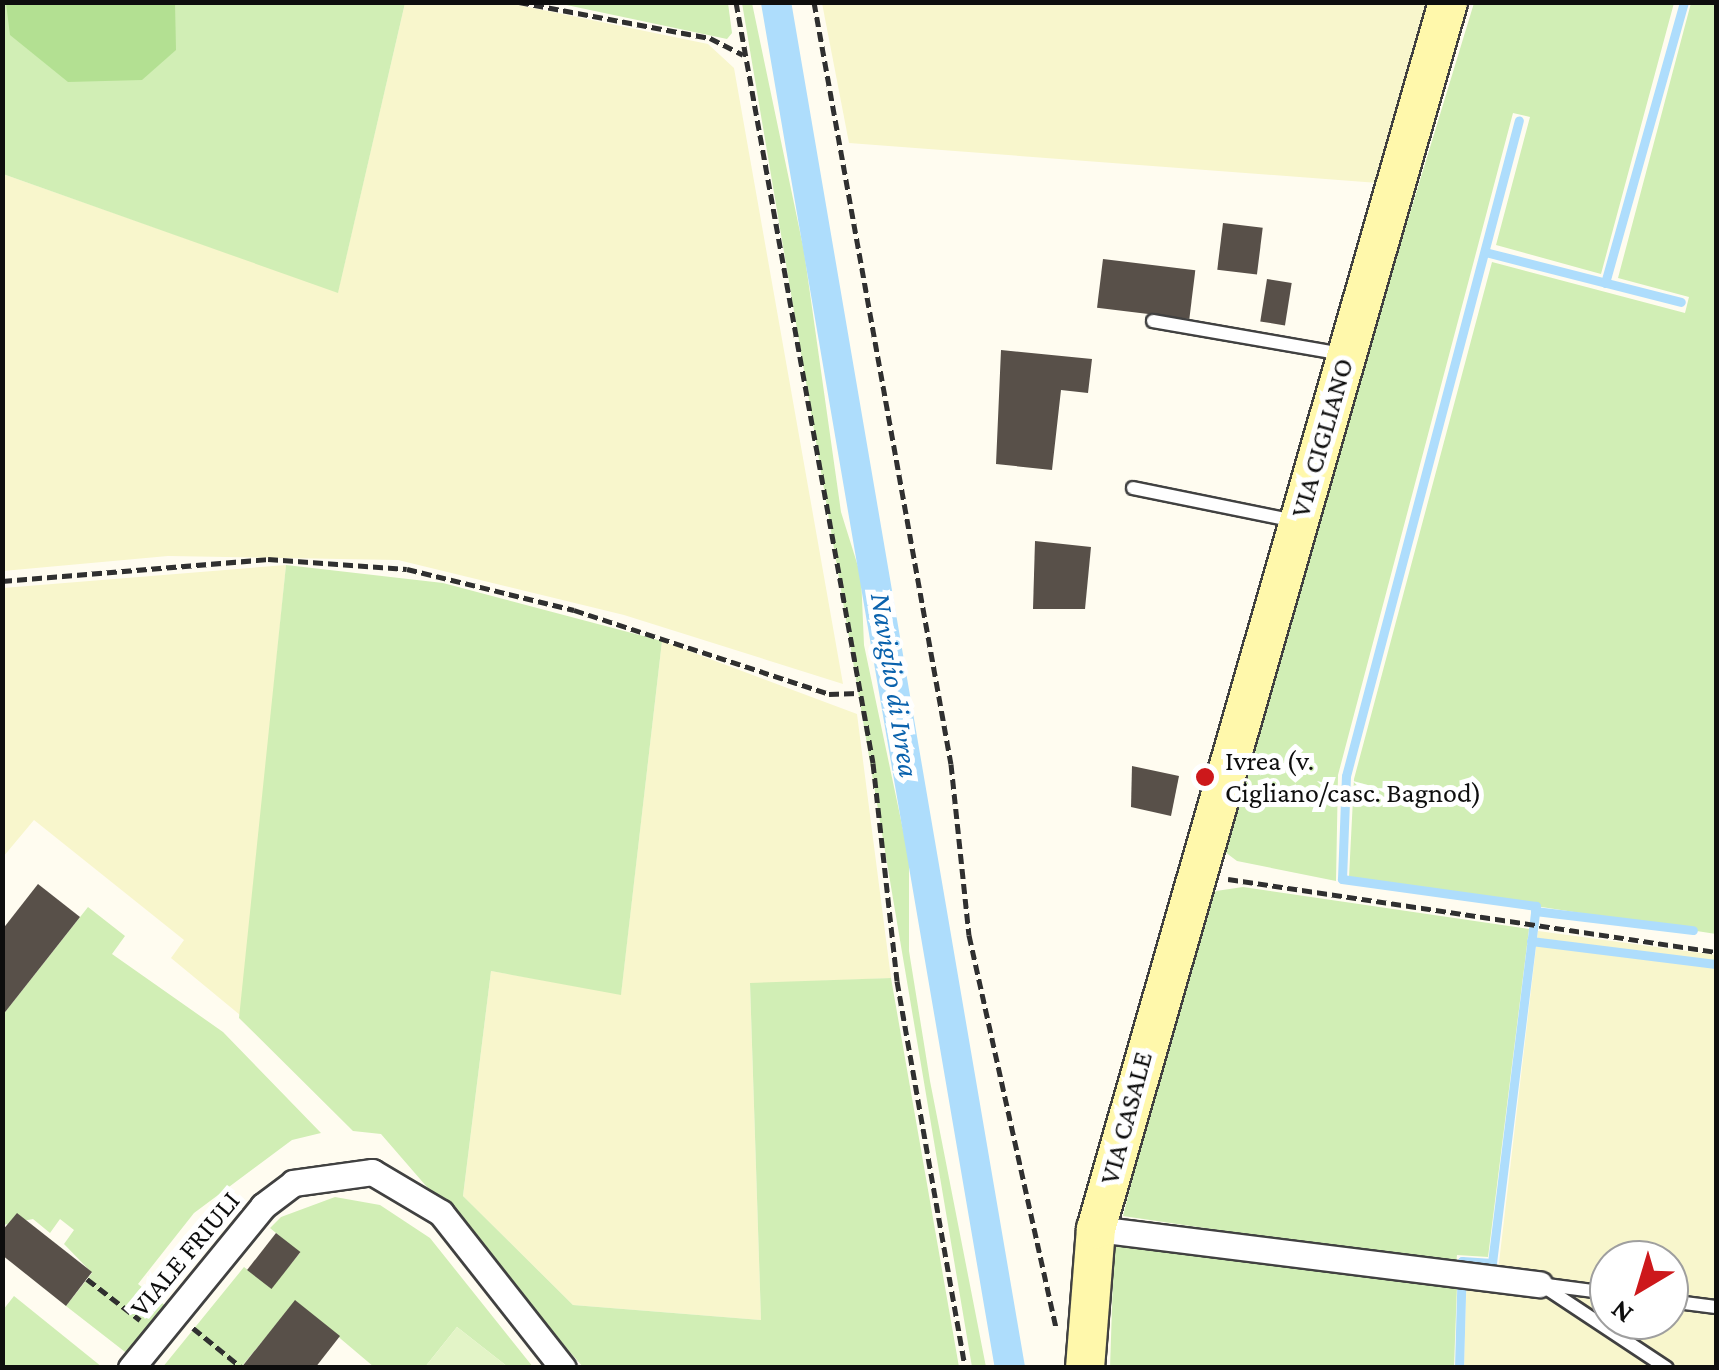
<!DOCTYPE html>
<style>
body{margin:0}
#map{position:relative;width:1719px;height:1370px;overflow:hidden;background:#fffcf0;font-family:"Crimson Pro",serif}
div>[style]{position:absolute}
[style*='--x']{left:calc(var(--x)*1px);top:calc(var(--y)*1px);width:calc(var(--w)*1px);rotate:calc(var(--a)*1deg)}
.farmland>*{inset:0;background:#f8f6cc}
.green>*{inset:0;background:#d1eeb5}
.forest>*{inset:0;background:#b3e092}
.pitch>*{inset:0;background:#e3f4c7}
.stream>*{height:9px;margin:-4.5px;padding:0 4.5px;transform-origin:4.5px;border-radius:4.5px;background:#aeddfc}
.canal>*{height:30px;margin:-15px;padding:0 15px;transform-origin:15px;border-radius:15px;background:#aeddfc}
.building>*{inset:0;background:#585049;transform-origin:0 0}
.path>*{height:5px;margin-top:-2.5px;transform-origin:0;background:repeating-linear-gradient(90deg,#303030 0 10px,transparent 0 15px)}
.roads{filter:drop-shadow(2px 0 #414141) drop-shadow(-2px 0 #414141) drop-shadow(0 2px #414141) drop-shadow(0 -2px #414141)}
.service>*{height:12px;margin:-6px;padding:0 6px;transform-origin:6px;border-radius:6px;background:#fff}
.minor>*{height:25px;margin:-12.5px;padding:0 12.5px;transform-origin:12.5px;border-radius:12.5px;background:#fff}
.secondary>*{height:38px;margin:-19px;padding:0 19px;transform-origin:19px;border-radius:19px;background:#fff8ab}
.dots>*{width:28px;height:28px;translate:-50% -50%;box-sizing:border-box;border:5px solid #fff;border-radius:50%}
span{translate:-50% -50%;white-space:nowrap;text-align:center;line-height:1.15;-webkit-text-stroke:10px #fff;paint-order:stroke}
.street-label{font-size:28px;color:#0e0e0e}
.poi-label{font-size:28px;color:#0e0e0e}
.left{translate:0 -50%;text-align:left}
.water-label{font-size:30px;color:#0a62ad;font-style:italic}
.frame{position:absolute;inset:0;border:5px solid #0e0e0e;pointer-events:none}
.north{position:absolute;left:1589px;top:1240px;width:100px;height:100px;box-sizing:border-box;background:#fff;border:2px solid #9f9f9f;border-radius:50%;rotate:218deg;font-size:28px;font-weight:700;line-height:40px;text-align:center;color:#0e0e0e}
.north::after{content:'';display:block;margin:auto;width:35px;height:45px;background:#cd181b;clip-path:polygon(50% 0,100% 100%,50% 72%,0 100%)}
</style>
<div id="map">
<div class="farmland">
<i style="clip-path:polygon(405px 3px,509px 3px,708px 44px,734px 68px,843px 684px,624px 615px,398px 560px,168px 556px,3px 571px,3px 174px,338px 292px)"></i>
<i style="clip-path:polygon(822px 3px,1428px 3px,1378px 183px,849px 143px)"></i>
<i style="clip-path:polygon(286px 565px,242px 1009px,240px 1015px,171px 958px,184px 940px,34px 820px,3px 857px,3px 588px)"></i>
<i style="clip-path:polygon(662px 641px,857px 714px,891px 978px,750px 984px,761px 1320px,573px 1305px,463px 1196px,491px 971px,621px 994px)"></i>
<i style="clip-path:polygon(evenodd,1538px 931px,1716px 955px,1716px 1367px,1464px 1368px,1467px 1269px,1498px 1271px,1538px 931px,1609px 1260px,1669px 1260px,1669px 1320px,1609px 1320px,1609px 1260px)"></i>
</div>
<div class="green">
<i style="clip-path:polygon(2px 3px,405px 3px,338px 293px,3px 174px)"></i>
<i style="clip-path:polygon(557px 3px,728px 3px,732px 33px,727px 39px)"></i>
<i style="clip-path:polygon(742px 3px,752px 3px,804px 251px,841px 512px,861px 576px,864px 645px,909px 858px,909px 951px,930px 1081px,986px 1367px,972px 1367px)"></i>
<i style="clip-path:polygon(1474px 3px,1674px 3px,1601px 274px,1496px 245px,1530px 117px,1513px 113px,1338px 775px,1336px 881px,1237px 861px,1217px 846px)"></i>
<i style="clip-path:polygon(1691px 3px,1716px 3px,1716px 934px,1349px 877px,1354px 779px,1492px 262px,1685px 313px,1689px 297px,1618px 278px)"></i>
<i style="clip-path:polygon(286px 565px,443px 583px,662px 641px,621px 995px,491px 971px,463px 1196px,573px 1305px,761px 1320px,750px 983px,891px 978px,959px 1367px,583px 1367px,381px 1134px,353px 1131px,239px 1018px)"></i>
<i style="clip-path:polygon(1243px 887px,1529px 929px,1488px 1257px,1457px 1255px,1456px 1265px,1123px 1216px,1200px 911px,1216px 891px)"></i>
<i style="clip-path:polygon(88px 907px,125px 936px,112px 954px,223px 1032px,321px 1133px,292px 1140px,194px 1213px,138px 1284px,167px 1307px,129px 1355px,66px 1306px,92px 1273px,64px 1244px,74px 1230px,60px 1219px,50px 1233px,33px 1219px,3px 1225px,2px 1016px)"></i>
<i style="clip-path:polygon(335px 1197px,380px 1205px,430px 1238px,533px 1367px,508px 1367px,457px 1327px,425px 1367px,374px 1367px,296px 1301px,241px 1367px,162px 1368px,244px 1267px,271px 1288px,300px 1253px,270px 1228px,281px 1217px)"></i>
<i style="clip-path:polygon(1122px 1241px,1457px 1286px,1454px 1367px,1110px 1368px,1114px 1248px)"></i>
<i style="clip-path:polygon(14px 1296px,102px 1367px,3px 1367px,3px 1310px)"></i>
</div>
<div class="forest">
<i style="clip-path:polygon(6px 3px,175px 3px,176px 50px,142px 80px,68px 82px,10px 35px)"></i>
</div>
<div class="pitch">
<i style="clip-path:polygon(457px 1327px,508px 1367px,425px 1367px)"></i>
</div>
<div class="stream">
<i style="--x:1485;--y:252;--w:202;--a:14.3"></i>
<i style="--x:1605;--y:283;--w:292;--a:-74.3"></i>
<i style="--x:1535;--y:911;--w:159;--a:6.9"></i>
<i style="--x:1531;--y:941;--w:186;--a:7.1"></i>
<i style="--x:1459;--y:1368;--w:107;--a:-88.4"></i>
<i style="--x:1462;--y:1261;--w:30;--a:4"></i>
<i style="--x:1492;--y:1263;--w:360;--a:-83"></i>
<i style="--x:1536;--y:906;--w:196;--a:-172.1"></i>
<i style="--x:1342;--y:879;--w:103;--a:-87.8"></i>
<i style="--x:1346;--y:776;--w:678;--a:-75.23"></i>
</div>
<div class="canal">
<i style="--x:776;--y:2;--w:1386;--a:80.28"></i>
</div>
<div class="building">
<i style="left:1223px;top:223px;width:40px;height:47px;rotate:7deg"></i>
<i style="left:1103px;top:259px;width:93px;height:49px;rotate:7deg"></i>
<i style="left:1267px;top:279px;width:25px;height:43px;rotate:9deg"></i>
<i style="clip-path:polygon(1001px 350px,1092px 359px,1088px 393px,1061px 390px,1052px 470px,996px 464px)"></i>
<i style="clip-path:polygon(1035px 541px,1091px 547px,1085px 609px,1033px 609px)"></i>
<i style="clip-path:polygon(1132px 766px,1179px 776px,1171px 816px,1131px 807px)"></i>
<i style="clip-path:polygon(38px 884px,80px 917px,2px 1016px,2px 930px)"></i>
<i style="clip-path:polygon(17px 1213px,92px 1272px,66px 1306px,2px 1255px,2px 1231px)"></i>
<i style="left:276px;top:1233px;width:31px;height:47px;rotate:38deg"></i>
<i style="clip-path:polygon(295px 1300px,340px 1336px,315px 1368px,241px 1368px)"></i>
</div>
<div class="path">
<i style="--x:519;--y:2;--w:194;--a:10.7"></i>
<i style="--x:710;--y:38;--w:37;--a:27"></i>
<i style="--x:736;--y:2;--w:773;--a:79.79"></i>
<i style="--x:873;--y:763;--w:219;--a:83.7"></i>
<i style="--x:897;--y:981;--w:393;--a:80"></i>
<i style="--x:814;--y:2;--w:774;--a:79.81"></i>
<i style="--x:951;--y:764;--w:172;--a:84"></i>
<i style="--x:969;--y:935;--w:403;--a:77.5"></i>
<i style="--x:2;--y:581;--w:267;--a:-4.7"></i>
<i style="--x:268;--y:559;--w:139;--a:4.1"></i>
<i style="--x:407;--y:569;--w:172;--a:13.8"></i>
<i style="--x:574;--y:610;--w:268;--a:18.2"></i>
<i style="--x:829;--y:694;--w:29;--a:-2"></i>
<i style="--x:1228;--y:879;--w:493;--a:8.5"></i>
<i style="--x:87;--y:1279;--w:67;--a:37.7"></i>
<i style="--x:193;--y:1328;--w:62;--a:39.1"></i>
</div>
<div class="roads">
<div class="service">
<i style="--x:1153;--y:321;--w:193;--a:9.9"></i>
<i style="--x:1133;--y:488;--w:165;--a:11.5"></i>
<i style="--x:1540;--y:1284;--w:152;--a:33.5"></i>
<i style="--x:1547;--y:1285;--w:63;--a:7.4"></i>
<i style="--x:1669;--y:1301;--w:47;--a:7.3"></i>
</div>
<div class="minor">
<i style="--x:1096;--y:1229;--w:447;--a:7.1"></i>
<i style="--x:131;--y:1368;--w:209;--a:-50.8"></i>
<i style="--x:263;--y:1206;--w:38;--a:-37"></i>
<i style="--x:293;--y:1183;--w:80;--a:-7.9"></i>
<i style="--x:372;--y:1172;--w:80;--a:30.7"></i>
<i style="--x:441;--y:1213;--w:197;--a:51.8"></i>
</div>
<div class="secondary">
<i style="--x:1085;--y:1368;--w:139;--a:-85.5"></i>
<i style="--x:1096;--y:1229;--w:1276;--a:-73.99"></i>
</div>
</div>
<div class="dots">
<i style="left:1205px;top:777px;background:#cd181b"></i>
</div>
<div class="street-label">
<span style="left:1322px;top:438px;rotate:-74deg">VIA CIGLIANO</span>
<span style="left:1126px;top:1118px;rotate:-75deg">VIA CASALE</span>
<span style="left:185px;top:1254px;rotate:-50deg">VIALE FRIULI</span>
</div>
<div class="poi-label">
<span class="left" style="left:1225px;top:777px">Ivrea (v.<br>Cigliano/casc. Bagnod)</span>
</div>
<div class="water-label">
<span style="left:895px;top:685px;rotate:81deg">Naviglio di Ivrea</span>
</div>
<div class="frame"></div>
<div class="north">N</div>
</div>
